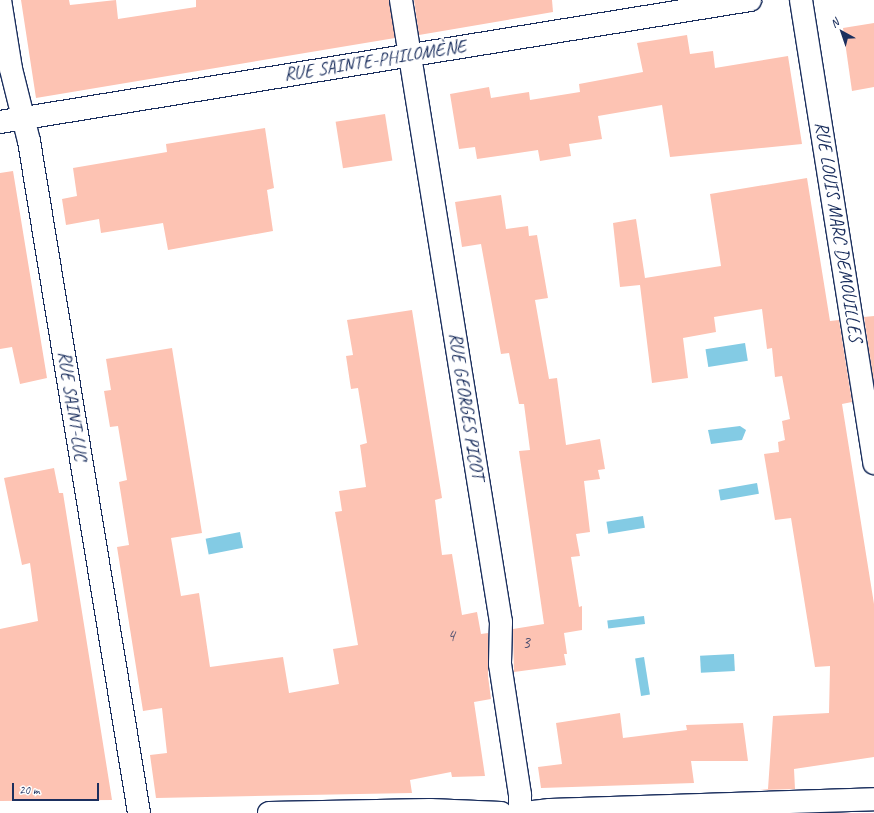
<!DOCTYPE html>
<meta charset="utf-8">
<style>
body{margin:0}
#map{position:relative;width:874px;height:813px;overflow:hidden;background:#fff;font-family:Caveat,sans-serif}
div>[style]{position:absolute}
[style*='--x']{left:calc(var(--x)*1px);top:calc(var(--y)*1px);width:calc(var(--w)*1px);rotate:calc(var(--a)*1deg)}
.water>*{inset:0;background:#83cbe4;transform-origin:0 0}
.building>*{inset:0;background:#fdc3b3;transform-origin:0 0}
.roads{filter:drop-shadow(1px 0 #1b2f5e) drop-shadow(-1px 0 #1b2f5e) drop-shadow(0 1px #1b2f5e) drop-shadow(0 -1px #1b2f5e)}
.minor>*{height:22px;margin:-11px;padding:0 11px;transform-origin:11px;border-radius:11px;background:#fff}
span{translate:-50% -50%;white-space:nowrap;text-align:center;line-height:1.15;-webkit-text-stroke:3.5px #fff;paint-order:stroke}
.number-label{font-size:17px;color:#545473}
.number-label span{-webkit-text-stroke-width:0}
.street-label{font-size:19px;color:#1b2f5e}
.north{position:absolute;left:822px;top:12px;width:40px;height:40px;-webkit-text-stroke:3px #fff;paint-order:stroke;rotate:320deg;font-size:11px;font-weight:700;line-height:16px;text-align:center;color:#1b2f5e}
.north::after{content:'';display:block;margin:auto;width:14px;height:18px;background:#1b2f5e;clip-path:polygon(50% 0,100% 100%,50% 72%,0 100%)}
.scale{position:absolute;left:12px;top:783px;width:87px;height:18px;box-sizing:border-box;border:2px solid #1b2f5e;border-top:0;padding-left:5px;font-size:12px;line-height:14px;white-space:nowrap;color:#1b2f5e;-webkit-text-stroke:3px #fff;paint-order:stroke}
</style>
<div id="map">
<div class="water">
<i style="left:745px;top:343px;width:18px;height:40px;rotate:81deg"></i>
<i style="clip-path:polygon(740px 426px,746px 430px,742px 440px,711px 444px,708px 430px)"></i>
<i style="left:757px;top:483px;width:11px;height:39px;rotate:80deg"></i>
<i style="left:643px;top:516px;width:12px;height:37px;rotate:81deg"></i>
<i style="left:240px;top:532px;width:16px;height:35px;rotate:79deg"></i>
<i style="left:644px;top:616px;width:8px;height:37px;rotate:83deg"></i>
<i style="left:734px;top:654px;width:17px;height:34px;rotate:87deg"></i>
<i style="left:644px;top:657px;width:38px;height:9px;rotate:81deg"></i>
</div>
<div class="building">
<i style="clip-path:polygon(21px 0,69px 0,70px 5px,116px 0,118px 19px,196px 7px,196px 0,389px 0,395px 38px,36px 98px)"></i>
<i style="clip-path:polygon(414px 0,552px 0,553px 12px,419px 35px)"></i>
<i style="clip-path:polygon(874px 23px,874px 87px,852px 91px,843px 28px)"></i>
<i style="clip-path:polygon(687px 35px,690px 54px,713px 51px,715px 68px,788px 56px,802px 144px,670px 157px,662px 105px,598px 116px,602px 139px,569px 144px,571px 156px,540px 161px,538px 150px,477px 159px,475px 147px,459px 149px,450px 94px,489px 87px,491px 98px,529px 92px,530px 100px,580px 92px,579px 84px,643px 72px,637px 43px)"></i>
<i style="left:385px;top:114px;width:47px;height:50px;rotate:81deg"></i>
<i style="clip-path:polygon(265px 128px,274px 188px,267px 190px,273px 231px,168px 250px,163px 223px,101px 233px,99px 219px,66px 225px,62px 199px,77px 196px,73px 168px,167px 152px,166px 144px)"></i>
<i style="clip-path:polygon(13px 171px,47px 378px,20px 384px,12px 347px,0 349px,0 173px)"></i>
<i style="clip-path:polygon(807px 178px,830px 321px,839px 320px,852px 402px,842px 404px,874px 604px,874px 757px,794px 769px,795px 789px,760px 790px,768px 789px,773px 716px,829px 713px,830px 666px,815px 667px,791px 518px,775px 520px,764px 454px,779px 452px,778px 442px,785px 440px,782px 421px,790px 419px,782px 376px,775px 377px,772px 348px,767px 349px,762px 309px,714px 317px,716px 332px,683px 338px,688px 378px,652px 383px,640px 285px,620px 287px,613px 223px,636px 219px,645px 278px,721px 266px,710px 194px)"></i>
<i style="clip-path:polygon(501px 195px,506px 229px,528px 226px,529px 236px,537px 235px,548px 298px,535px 300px,549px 379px,557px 378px,566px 445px,600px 439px,605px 469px,598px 470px,600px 479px,584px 481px,590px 532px,576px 534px,580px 556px,571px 557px,579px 607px,582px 606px,582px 630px,564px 633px,567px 654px,564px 654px,566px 665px,514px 672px,513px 629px,544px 624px,519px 451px,530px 450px,524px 404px,519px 404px,509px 353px,501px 354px,481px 244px,462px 247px,455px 202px)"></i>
<i style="clip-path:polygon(412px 310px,442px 498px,435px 500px,442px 555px,452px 554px,462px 615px,477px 612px,481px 634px,488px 633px,488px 676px,491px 699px,474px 702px,485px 776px,452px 777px,451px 772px,410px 780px,412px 793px,156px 798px,150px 755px,167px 753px,162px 708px,143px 711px,117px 547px,129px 545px,119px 482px,127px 480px,118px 426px,110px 427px,104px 391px,111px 390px,106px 359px,172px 348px,202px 533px,171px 538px,181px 596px,199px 593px,210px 667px,283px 657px,289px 693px,339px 684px,333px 649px,358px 645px,335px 512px,342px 511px,339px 491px,366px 487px,360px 445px,367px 443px,358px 388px,351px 389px,346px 356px,353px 355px,347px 320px)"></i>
<i style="clip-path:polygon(874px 316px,874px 383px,864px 317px)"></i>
<i style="clip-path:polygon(54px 468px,59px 493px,63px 493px,112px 800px,0 801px,0 629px,38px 621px,30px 563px,22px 565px,4px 478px)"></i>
<i style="clip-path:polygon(620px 713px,623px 738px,687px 730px,686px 725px,743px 723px,748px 761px,691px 761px,694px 783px,541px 788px,538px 767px,562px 764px,556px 723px)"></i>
</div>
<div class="roads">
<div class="minor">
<i style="--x:0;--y:0;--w:70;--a:80.9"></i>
<i style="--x:11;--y:69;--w:74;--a:76"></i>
<i style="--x:29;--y:141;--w:681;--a:80.7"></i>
<i style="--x:401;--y:0;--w:630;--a:80.87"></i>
<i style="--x:501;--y:622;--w:42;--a:91.4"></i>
<i style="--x:500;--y:664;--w:133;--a:81.3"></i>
<i style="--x:520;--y:795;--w:18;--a:90"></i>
<i style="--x:801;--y:0;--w:469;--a:81"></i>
<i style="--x:0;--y:122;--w:760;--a:-9.24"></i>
<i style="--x:269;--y:813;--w:161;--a:-1.1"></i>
<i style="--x:430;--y:810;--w:71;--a:2.4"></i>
<i style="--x:525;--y:813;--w:25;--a:-7"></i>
<i style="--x:550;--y:810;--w:324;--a:-1.9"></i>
</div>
</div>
<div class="number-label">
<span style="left:451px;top:636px">4</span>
<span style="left:526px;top:643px">3</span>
</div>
<div class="street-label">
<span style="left:375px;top:61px;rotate:-9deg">RUE SAINTE-PHILOMÈNE</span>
<span style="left:838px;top:232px;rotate:81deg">RUE LOUIS MARC DEMOUILLES</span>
<span style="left:72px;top:406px;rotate:81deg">RUE SAINT-LUC</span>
<span style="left:466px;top:406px;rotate:81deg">RUE GEORGES PICOT</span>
</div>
<div class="north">N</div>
<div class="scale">20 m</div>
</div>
